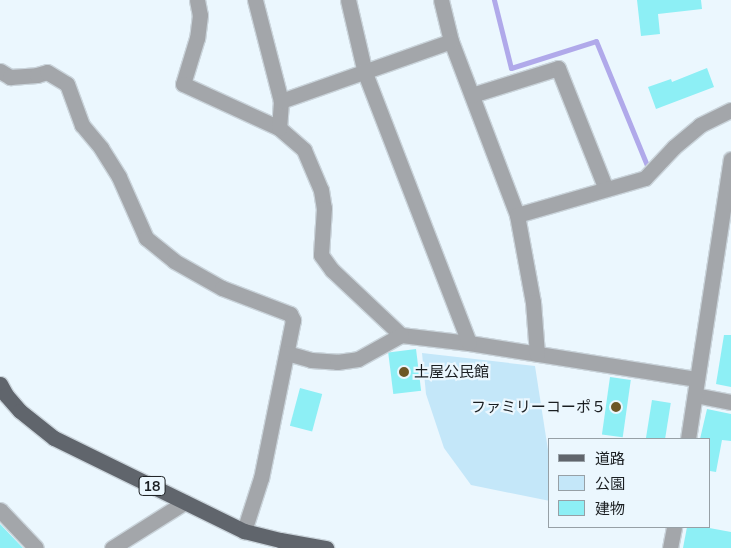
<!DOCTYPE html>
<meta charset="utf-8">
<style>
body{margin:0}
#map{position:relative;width:731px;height:548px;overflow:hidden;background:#ebf7fe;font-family:Mulish,"Noto Sans JP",sans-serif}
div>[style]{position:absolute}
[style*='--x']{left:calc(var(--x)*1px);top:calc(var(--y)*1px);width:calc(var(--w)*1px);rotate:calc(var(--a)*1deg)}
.green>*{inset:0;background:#c4e7f9}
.stream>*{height:5px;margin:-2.5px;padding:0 2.5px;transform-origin:2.5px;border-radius:2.5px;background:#b0a9ea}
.building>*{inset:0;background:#8deff5;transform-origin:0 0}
.roads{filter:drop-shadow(1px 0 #cad4db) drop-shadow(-1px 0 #cad4db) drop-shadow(0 1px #cad4db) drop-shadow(0 -1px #cad4db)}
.minor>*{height:15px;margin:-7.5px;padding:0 7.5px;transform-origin:7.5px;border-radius:7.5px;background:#a3a6aa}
.major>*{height:15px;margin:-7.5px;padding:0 7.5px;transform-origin:7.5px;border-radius:7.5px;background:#60656c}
.dots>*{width:14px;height:14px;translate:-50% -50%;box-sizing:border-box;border:2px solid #ebf7fe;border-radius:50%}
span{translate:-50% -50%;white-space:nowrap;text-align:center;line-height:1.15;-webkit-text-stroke:4.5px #ebf7fe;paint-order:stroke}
.shield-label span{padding:1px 4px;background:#ebf7fe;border:1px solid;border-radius:4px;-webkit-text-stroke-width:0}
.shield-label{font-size:14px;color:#1a1e21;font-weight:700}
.poi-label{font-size:15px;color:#1a1e21}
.left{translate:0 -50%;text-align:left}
.right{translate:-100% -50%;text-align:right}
.legend{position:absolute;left:548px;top:438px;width:162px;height:90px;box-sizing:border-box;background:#ebf7fe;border:1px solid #97a0a6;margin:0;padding:6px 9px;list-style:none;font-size:15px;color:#1a1e21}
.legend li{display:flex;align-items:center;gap:10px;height:25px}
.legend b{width:25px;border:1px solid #97a0a6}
</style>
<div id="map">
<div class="green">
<i style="clip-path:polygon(422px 353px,535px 366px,550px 463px,550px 501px,471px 485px,444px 448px,426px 394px)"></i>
</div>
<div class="stream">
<i style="--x:494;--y:0;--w:70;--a:76"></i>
<i style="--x:511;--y:68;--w:89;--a:-17.6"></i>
<i style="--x:596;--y:41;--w:137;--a:67.7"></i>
</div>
<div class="building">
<i style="clip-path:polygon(637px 0,701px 0,702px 9px,658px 14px,660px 34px,641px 36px)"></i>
<i style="clip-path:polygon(707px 68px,714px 87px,656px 109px,648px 87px,671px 79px,672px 82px)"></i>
<i style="clip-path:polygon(724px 335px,731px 335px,731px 387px,716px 384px)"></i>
<i style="left:416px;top:349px;width:42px;height:28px;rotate:83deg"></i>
<i style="left:610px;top:377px;width:21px;height:58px;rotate:8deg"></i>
<i style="left:300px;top:388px;width:23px;height:39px;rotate:15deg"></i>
<i style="left:652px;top:400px;width:19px;height:39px;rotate:9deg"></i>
<i style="clip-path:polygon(707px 409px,731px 414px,731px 441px,722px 440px,716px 472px,710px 471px,710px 439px,700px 439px)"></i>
<i style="clip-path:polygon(0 524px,23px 548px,0 548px)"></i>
<i style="clip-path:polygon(687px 527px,704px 527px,731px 532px,731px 548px,683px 548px)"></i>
</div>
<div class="roads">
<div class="minor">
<i style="--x:197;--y:0;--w:15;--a:79"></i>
<i style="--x:200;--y:15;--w:23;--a:97"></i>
<i style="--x:197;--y:38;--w:48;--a:106.9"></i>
<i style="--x:183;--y:84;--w:106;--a:24.6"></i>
<i style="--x:279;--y:128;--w:33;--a:41"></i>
<i style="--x:304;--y:150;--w:43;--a:67"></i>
<i style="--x:321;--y:190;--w:18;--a:81"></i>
<i style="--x:324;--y:208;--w:47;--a:93.7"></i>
<i style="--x:321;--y:255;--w:19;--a:54"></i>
<i style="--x:332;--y:270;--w:95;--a:43.3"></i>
<i style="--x:401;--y:335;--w:68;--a:6.7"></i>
<i style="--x:469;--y:343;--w:231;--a:9"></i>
<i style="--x:255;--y:0;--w:104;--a:75.6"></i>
<i style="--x:281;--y:101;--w:27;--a:94"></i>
<i style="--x:348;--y:0;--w:75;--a:76.9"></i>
<i style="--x:365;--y:73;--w:289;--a:68.9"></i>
<i style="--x:441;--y:0;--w:42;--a:76.3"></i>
<i style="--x:451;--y:41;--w:186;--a:69.2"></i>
<i style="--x:517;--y:215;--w:88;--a:79.6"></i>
<i style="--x:533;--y:302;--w:52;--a:85.6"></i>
<i style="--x:0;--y:71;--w:12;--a:31"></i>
<i style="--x:10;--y:77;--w:27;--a:-4"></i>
<i style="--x:37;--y:75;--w:10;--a:-17"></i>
<i style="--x:47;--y:72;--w:23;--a:31"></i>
<i style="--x:67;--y:84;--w:44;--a:69.9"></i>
<i style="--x:82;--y:125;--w:30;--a:50"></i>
<i style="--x:101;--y:148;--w:34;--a:58"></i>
<i style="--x:119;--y:177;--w:67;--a:66.1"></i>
<i style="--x:146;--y:238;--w:36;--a:39"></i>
<i style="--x:174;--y:261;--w:55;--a:29.4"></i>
<i style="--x:222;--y:288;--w:73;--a:20.9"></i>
<i style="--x:290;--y:314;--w:7;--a:63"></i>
<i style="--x:293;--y:320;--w:161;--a:101.4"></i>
<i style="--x:261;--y:478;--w:56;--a:107.8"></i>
<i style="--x:472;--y:95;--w:90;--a:-17.4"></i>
<i style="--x:558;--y:68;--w:130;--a:68.4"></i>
<i style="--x:281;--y:101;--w:180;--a:-19.4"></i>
<i style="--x:517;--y:215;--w:133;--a:-16.1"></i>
<i style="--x:645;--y:178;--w:42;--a:-46.9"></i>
<i style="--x:674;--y:147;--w:34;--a:-40"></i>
<i style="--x:700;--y:125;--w:34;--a:-26"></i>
<i style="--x:287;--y:353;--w:25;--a:16"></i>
<i style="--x:311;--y:360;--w:26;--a:4"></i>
<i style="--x:337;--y:362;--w:21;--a:-8"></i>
<i style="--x:358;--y:359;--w:49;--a:-29.2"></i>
<i style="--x:695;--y:395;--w:37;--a:11"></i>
<i style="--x:688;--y:439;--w:283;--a:-81.3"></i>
<i style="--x:0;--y:510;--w:52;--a:46.5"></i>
<i style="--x:112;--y:548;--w:86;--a:-32.2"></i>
<i style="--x:670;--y:548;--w:21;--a:-79"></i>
</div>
<div class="major">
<i style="--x:0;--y:384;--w:13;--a:61"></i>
<i style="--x:6;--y:395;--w:21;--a:49"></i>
<i style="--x:20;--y:411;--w:43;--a:38.5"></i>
<i style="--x:54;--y:438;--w:212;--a:26.1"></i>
<i style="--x:244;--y:531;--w:37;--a:14"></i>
<i style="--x:280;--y:540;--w:47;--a:9.9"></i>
</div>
</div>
<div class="dots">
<i style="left:404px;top:372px;background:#6d5626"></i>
<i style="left:616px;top:407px;background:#6d5626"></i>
</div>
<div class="shield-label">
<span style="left:152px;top:486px">18</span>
</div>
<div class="poi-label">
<span class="left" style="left:414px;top:372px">土屋公民館</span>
<span class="right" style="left:606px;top:407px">ファミリーコーポ５</span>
</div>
<ul class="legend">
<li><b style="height:6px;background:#60656c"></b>道路</li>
<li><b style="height:14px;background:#c4e7f9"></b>公園</li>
<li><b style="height:14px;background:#8deff5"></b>建物</li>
</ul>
</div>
